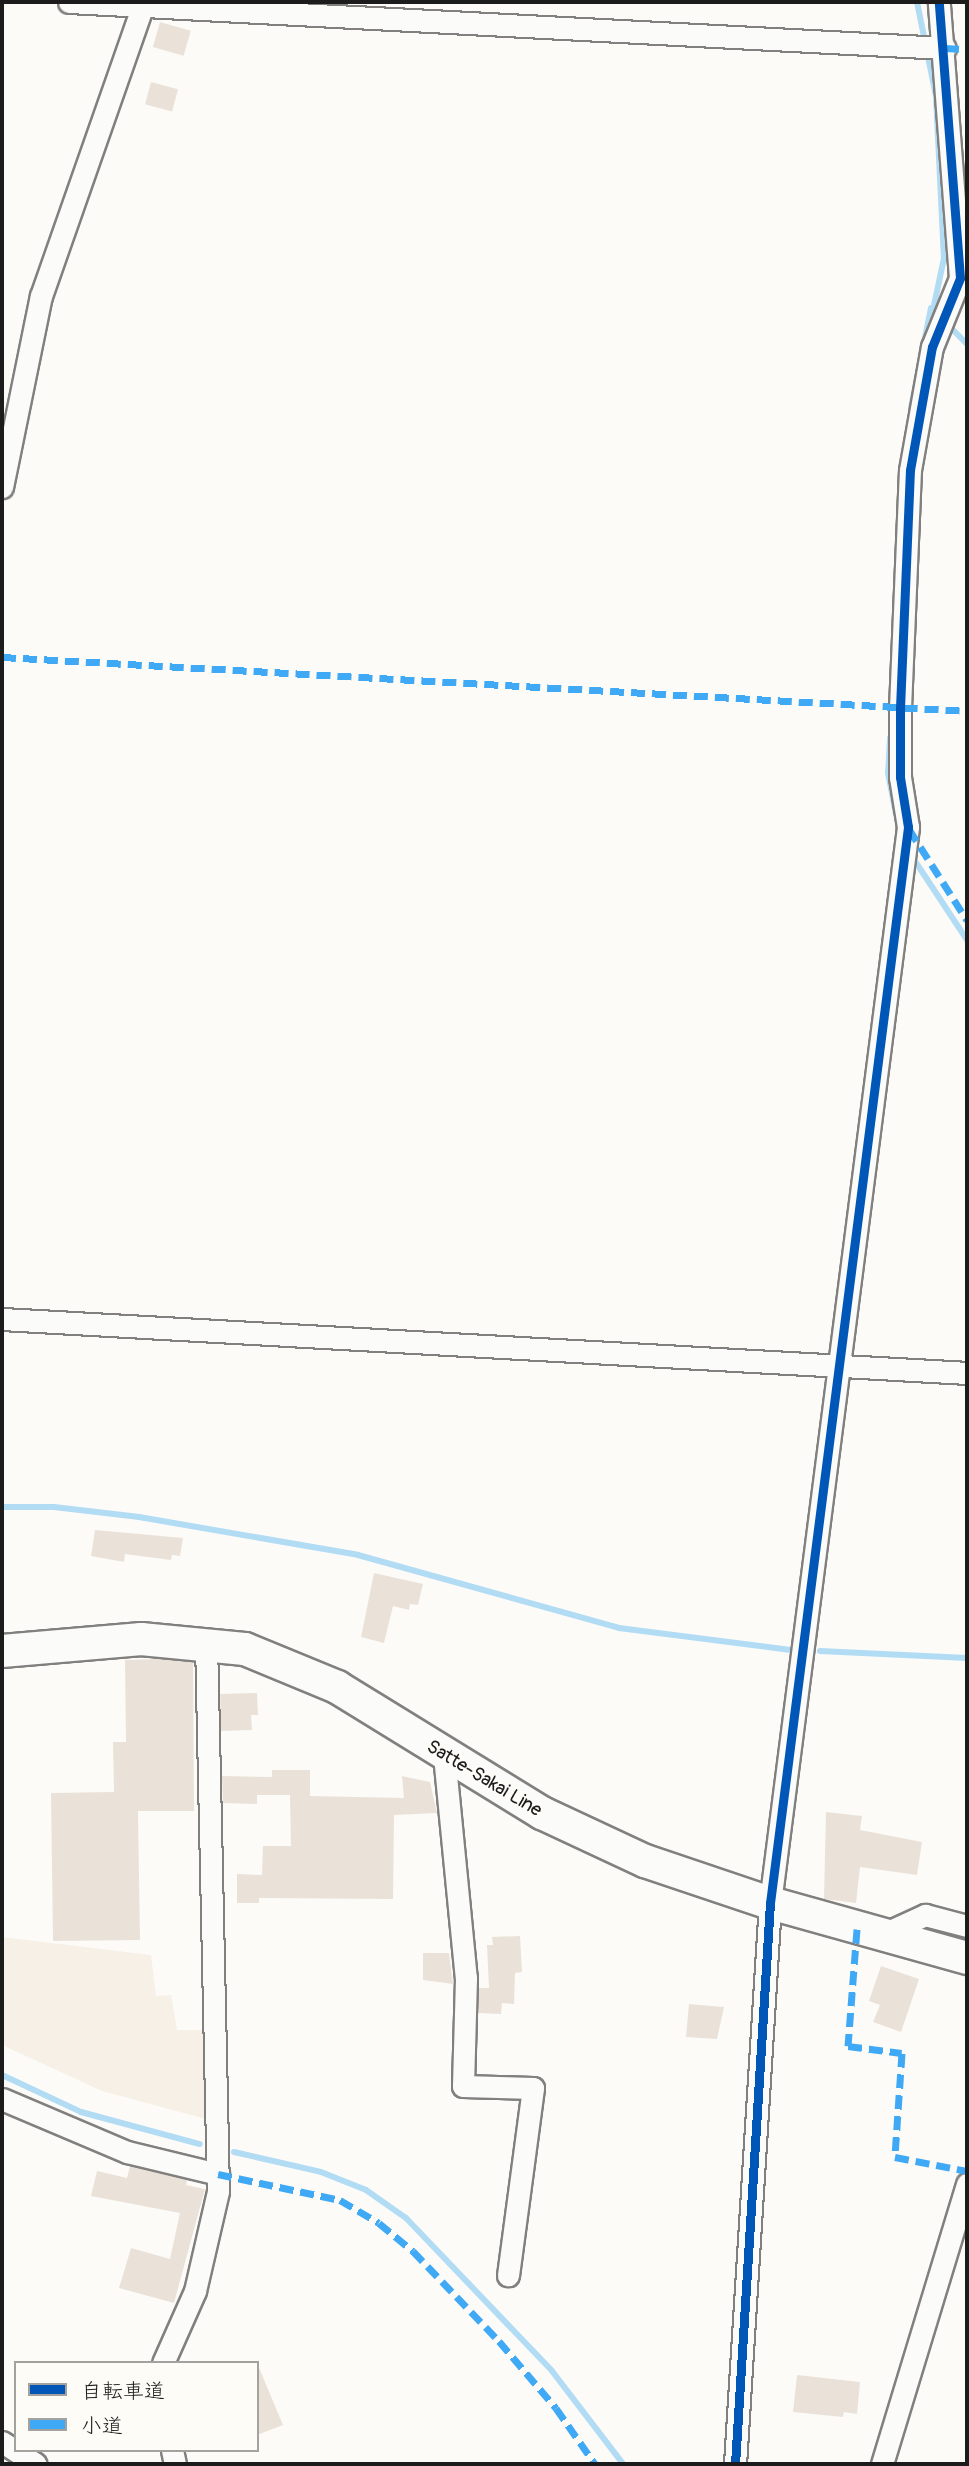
<!DOCTYPE html>
<meta charset="utf-8">
<style>
body{margin:0}
#map{position:relative;width:969px;height:2466px;overflow:hidden;background:#fcfbf8;font-family:Pangolin,"Klee One",sans-serif}
div>[style]{position:absolute}
[style*='--x']{left:calc(var(--x)*1px);top:calc(var(--y)*1px);width:calc(var(--w)*1px);rotate:calc(var(--a)*1deg)}
.built>*{inset:0;background:#f7f0e6}
.stream>*{height:6px;margin:-3px;padding:0 3px;transform-origin:3px;border-radius:3px;background:#b2dbf4}
.building>*{inset:0;background:#eae2d8;transform-origin:0 0}
.roads{filter:drop-shadow(2px 0 #81807f) drop-shadow(-2px 0 #81807f) drop-shadow(0 2px #81807f) drop-shadow(0 -2px #81807f)}
.minor>*{height:21px;margin:-10.5px;padding:0 10.5px;transform-origin:10.5px;border-radius:10.5px;background:#fbfbf9}
.secondary>*{height:32px;margin:-16px;padding:0 16px;transform-origin:16px;border-radius:16px;background:#fbfbf9}
.quiet>*{height:7px;margin-top:-3.5px;transform-origin:0;background:repeating-linear-gradient(90deg,#3fa9f5 0 14px,transparent 0 21px)}
.cycleway>*{height:9px;margin:-4.5px;padding:0 4.5px;transform-origin:4.5px;border-radius:4.5px;background:#0057b8}
span{translate:-50% -50%;white-space:nowrap;text-align:center;line-height:1.15;-webkit-text-stroke:5px #fdfcf7;paint-order:stroke}
.street-label{font-size:19px;color:#1c1c1c}
.frame{position:absolute;inset:0;border:4px solid #1c1c1c;pointer-events:none}
.legend{position:absolute;left:14px;top:2361px;width:245px;height:91px;box-sizing:border-box;background:#fdfcf7;border:2px solid #a3a29f;margin:0;padding:9px 12px;list-style:none;font-size:21px;color:#1c1c1c}
.legend li{display:flex;align-items:center;gap:14px;height:35px}
.legend b{width:35px;border:2px solid #a3a29f}
</style>
<div id="map">
<div class="built">
<i style="clip-path:polygon(2px 1937px,151px 1955px,156px 1996px,171px 1995px,177px 2030px,203px 2030px,206px 2119px,102px 2091px,2px 2045px)"></i>
</div>
<div class="stream">
<i style="--x:917;--y:2;--w:96;--a:78.6"></i>
<i style="--x:936;--y:96;--w:162;--a:87.2"></i>
<i style="--x:944;--y:258;--w:53;--a:101.9"></i>
<i style="--x:946;--y:323;--w:30;--a:45"></i>
<i style="--x:911;--y:408;--w:102;--a:-78.7"></i>
<i style="--x:890;--y:738;--w:35;--a:93"></i>
<i style="--x:888;--y:773;--w:42;--a:79"></i>
<i style="--x:913;--y:858;--w:98;--a:56.6"></i>
<i style="--x:2;--y:1507;--w:52;--a:0"></i>
<i style="--x:54;--y:1507;--w:86;--a:6.7"></i>
<i style="--x:139;--y:1517;--w:222;--a:9.8"></i>
<i style="--x:358;--y:1555;--w:271;--a:15.6"></i>
<i style="--x:619;--y:1628;--w:173;--a:7.3"></i>
<i style="--x:820;--y:1651;--w:147;--a:2.7"></i>
<i style="--x:2;--y:2075;--w:87;--a:25.1"></i>
<i style="--x:81;--y:2112;--w:123;--a:15.1"></i>
<i style="--x:234;--y:2152;--w:89;--a:12.9"></i>
<i style="--x:321;--y:2172;--w:48;--a:21.8"></i>
<i style="--x:366;--y:2190;--w:49;--a:35"></i>
<i style="--x:406;--y:2218;--w:211;--a:46.3"></i>
<i style="--x:552;--y:2371;--w:117;--a:52.6"></i>
</div>
<div class="building">
<i style="left:160px;top:22px;width:32px;height:26px;rotate:16deg"></i>
<i style="left:151px;top:82px;width:28px;height:23px;rotate:15deg"></i>
<i style="clip-path:polygon(95px 1530px,183px 1538px,180px 1556px,172px 1555px,171px 1560px,125px 1554px,124px 1562px,91px 1556px)"></i>
<i style="clip-path:polygon(374px 1573px,423px 1584px,418px 1605px,410px 1604px,409px 1610px,393px 1606px,384px 1643px,361px 1637px)"></i>
<i style="clip-path:polygon(160px 1659px,193px 1662px,194px 1811px,138px 1811px,140px 1940px,53px 1941px,51px 1793px,114px 1792px,113px 1742px,126px 1742px,125px 1660px)"></i>
<i style="clip-path:polygon(257px 1693px,258px 1715px,251px 1715px,252px 1730px,221px 1731px,220px 1694px)"></i>
<i style="clip-path:polygon(272px 1770px,310px 1770px,310px 1796px,404px 1798px,402px 1776px,430px 1782px,437px 1813px,394px 1815px,393px 1899px,259px 1898px,259px 1903px,237px 1903px,237px 1874px,262px 1875px,263px 1846px,291px 1846px,290px 1795px,257px 1795px,257px 1804px,223px 1803px,222px 1776px,272px 1777px)"></i>
<i style="clip-path:polygon(826px 1812px,862px 1816px,860px 1830px,922px 1842px,917px 1875px,860px 1867px,856px 1903px,824px 1899px)"></i>
<i style="clip-path:polygon(520px 1936px,522px 1972px,515px 1973px,514px 2004px,502px 2003px,501px 2014px,478px 2013px,479px 1988px,489px 1988px,487px 1945px,493px 1945px,492px 1937px)"></i>
<i style="clip-path:polygon(423px 1953px,449px 1953px,453px 1984px,423px 1980px)"></i>
<i style="clip-path:polygon(881px 1966px,919px 1979px,901px 2032px,873px 2022px,880px 2005px,869px 2001px)"></i>
<i style="clip-path:polygon(689px 2004px,724px 2007px,717px 2039px,686px 2037px)"></i>
<i style="clip-path:polygon(130px 2166px,187px 2180px,186px 2185px,205px 2189px,174px 2303px,119px 2288px,131px 2248px,170px 2259px,180px 2213px,91px 2196px,97px 2171px,127px 2178px)"></i>
<i style="clip-path:polygon(257px 2363px,283px 2425px,257px 2435px)"></i>
<i style="clip-path:polygon(797px 2375px,860px 2382px,857px 2414px,844px 2412px,843px 2417px,793px 2412px)"></i>
</div>
<div class="roads">
<div class="minor">
<i style="--x:69;--y:2;--w:877;--a:3.01"></i>
<i style="--x:2;--y:487;--w:195;--a:-78.5"></i>
<i style="--x:41;--y:296;--w:312;--a:-70.7"></i>
<i style="--x:2;--y:1319;--w:967;--a:3.2"></i>
<i style="--x:444;--y:1755;--w:224;--a:84.4"></i>
<i style="--x:466;--y:1978;--w:108;--a:91.6"></i>
<i style="--x:463;--y:2086;--w:70;--a:1.6"></i>
<i style="--x:533;--y:2088;--w:189;--a:97.6"></i>
<i style="--x:879;--y:1936;--w:51;--a:-24.5"></i>
<i style="--x:925;--y:1915;--w:43;--a:14.7"></i>
<i style="--x:2;--y:2099;--w:136;--a:23"></i>
<i style="--x:127;--y:2152;--w:94;--a:13.6"></i>
<i style="--x:163;--y:2363;--w:79;--a:-66"></i>
<i style="--x:195;--y:2291;--w:103;--a:-77"></i>
<i style="--x:218;--y:2191;--w:549;--a:-91.25"></i>
<i style="--x:2;--y:2442;--w:40;--a:32.9"></i>
<i style="--x:172;--y:2450;--w:14;--a:78"></i>
<i style="--x:735;--y:2464;--w:562;--a:-86.43"></i>
<i style="--x:770;--y:1903;--w:1085;--a:-82.69"></i>
<i style="--x:908;--y:827;--w:51;--a:-99.1"></i>
<i style="--x:900;--y:777;--w:69;--a:-90"></i>
<i style="--x:900;--y:708;--w:238;--a:-87.6"></i>
<i style="--x:910;--y:470;--w:125;--a:-79.9"></i>
<i style="--x:932;--y:347;--w:74;--a:-67.9"></i>
<i style="--x:960;--y:278;--w:277;--a:-94.4"></i>
<i style="--x:882;--y:2464;--w:293;--a:-73.1"></i>
</div>
<div class="secondary">
<i style="--x:2;--y:1651;--w:140;--a:-4.9"></i>
<i style="--x:141;--y:1639;--w:104;--a:5.5"></i>
<i style="--x:245;--y:1649;--w:100;--a:22.4"></i>
<i style="--x:337;--y:1687;--w:241;--a:31.6"></i>
<i style="--x:542;--y:1813;--w:114;--a:25"></i>
<i style="--x:645;--y:1861;--w:132;--a:18.6"></i>
<i style="--x:770;--y:1903;--w:205;--a:15.6"></i>
</div>
</div>
<div class="quiet">
<i style="--x:945;--y:48;--w:22;--a:3"></i>
<i style="--x:2;--y:657;--w:967;--a:3.2"></i>
<i style="--x:909;--y:829;--w:108;--a:57.5"></i>
<i style="--x:857;--y:1929;--w:117;--a:94.4"></i>
<i style="--x:848;--y:2046;--w:54;--a:7.4"></i>
<i style="--x:902;--y:2053;--w:104;--a:93.9"></i>
<i style="--x:895;--y:2157;--w:73;--a:11"></i>
<i style="--x:218;--y:2174;--w:125;--a:12"></i>
<i style="--x:340;--y:2200;--w:45;--a:30.5"></i>
<i style="--x:379;--y:2223;--w:44;--a:39.5"></i>
<i style="--x:413;--y:2251;--w:124;--a:46.3"></i>
<i style="--x:499;--y:2341;--w:88;--a:49.6"></i>
<i style="--x:556;--y:2408;--w:68;--a:55.1"></i>
</div>
<div class="cycleway">
<i style="--x:735;--y:2464;--w:562;--a:-86.43"></i>
<i style="--x:770;--y:1903;--w:1085;--a:-82.69"></i>
<i style="--x:908;--y:827;--w:51;--a:-99.1"></i>
<i style="--x:900;--y:777;--w:69;--a:-90"></i>
<i style="--x:900;--y:708;--w:238;--a:-87.6"></i>
<i style="--x:910;--y:470;--w:125;--a:-79.9"></i>
<i style="--x:932;--y:347;--w:74;--a:-67.9"></i>
<i style="--x:960;--y:278;--w:277;--a:-94.4"></i>
</div>
<div class="street-label">
<span style="left:484px;top:1779px;rotate:31deg">Satte-Sakai Line</span>
</div>
<div class="frame"></div>
<ul class="legend">
<li><b style="height:9px;background:#0057b8"></b>自転車道</li>
<li><b style="height:9px;background:#3fa9f5"></b>小道</li>
</ul>
</div>
